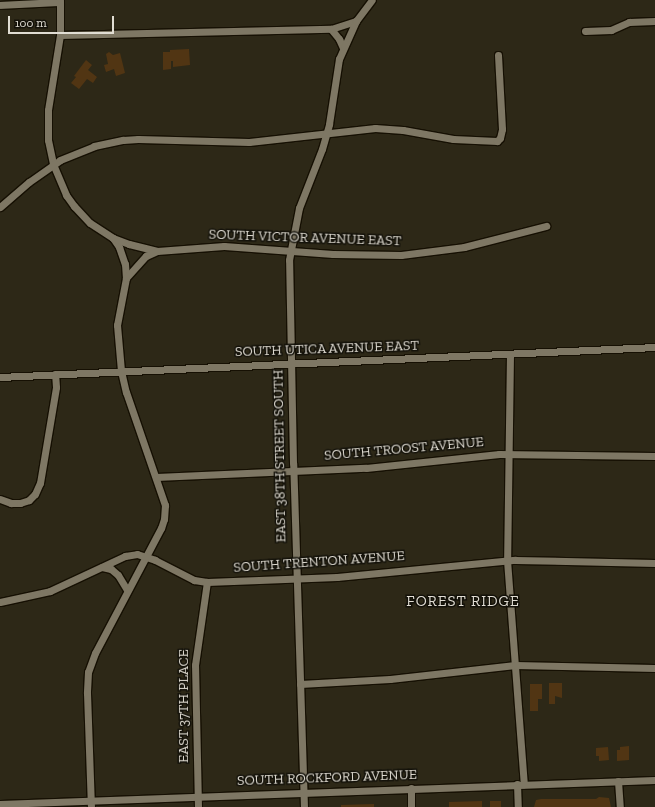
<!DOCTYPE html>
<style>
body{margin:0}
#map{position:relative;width:655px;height:807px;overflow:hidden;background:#2d2817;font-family:"Zilla Slab",serif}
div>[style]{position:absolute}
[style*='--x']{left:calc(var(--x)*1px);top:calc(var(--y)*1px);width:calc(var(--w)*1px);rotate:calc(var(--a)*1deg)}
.building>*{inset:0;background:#513513;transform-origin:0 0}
.roads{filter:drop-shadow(1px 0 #161003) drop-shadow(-1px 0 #161003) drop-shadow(0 1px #161003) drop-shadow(0 -1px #161003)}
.minor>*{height:7px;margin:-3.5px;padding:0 3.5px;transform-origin:3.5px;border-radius:3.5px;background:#7e7764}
span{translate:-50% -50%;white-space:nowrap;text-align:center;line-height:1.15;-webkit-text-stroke:3px #131109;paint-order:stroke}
.street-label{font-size:14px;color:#e1ddd3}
.neighbourhood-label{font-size:15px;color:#e1ddd3;letter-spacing:1px}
.scale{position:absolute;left:8px;top:16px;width:106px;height:18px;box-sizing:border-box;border:2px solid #e1ddd3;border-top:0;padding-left:5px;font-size:12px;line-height:14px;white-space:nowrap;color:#e1ddd3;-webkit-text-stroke:3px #131109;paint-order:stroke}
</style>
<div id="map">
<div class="building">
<i style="clip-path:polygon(189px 49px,190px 65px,173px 67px,173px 61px,171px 61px,171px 69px,163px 70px,163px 52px,170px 52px,170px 50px)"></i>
<i style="clip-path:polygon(109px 52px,113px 55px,120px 53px,125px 73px,116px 76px,114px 69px,106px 72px,104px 65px,108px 64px,106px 54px)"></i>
<i style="clip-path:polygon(86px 60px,92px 65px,88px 70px,97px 77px,93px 83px,87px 79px,79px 89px,71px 83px,76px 77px,74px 76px)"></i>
<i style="clip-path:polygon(549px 683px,562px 683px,562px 698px,555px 696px,555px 704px,549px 704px)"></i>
<i style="clip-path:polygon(530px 684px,542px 684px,542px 699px,538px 699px,538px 711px,530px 711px)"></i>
<i style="clip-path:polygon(629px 746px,629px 760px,617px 761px,617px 750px,620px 750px,620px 747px)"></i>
<i style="clip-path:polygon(608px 747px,609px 760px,599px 761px,599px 756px,596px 756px,596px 748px)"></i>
<i style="clip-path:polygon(599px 797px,609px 798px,611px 807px,534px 807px,536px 800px,541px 799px,596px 799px)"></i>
<i style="clip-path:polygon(482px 801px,482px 807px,449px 807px,449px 802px)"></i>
<i style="left:490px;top:801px;width:11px;height:6px"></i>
<i style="clip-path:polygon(374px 804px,374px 807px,341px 807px,341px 805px)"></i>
</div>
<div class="roads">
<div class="minor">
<i style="--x:60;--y:0;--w:35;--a:90"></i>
<i style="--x:60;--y:35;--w:76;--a:99.1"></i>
<i style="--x:48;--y:110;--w:30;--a:90"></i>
<i style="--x:48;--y:140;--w:25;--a:78"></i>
<i style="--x:53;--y:164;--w:34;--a:67"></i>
<i style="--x:66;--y:195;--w:14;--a:54"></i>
<i style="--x:74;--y:206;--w:23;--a:47"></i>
<i style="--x:90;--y:223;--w:27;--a:33"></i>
<i style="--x:113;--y:238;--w:11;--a:56"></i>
<i style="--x:119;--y:247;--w:18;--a:71"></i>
<i style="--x:125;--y:264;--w:14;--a:86"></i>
<i style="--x:126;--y:278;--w:48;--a:100.8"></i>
<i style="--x:117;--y:325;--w:46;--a:85"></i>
<i style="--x:121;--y:371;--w:22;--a:77"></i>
<i style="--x:126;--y:392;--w:120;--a:71"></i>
<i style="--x:165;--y:505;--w:14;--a:94"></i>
<i style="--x:164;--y:519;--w:9;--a:108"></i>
<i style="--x:161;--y:528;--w:141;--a:117.8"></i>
<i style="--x:95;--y:653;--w:20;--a:110"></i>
<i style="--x:88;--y:672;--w:21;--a:93"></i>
<i style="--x:87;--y:693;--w:114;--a:88"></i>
<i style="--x:0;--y:5;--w:60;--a:-2.9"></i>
<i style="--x:331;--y:29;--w:13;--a:51"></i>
<i style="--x:339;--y:39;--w:10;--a:66"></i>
<i style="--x:585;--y:31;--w:26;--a:-2"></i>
<i style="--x:611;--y:30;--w:20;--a:-24"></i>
<i style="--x:629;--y:22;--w:26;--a:-2"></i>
<i style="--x:60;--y:35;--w:271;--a:-1.3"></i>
<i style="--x:331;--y:29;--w:26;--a:-18"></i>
<i style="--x:0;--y:207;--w:38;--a:-41"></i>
<i style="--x:29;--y:182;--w:38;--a:-35"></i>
<i style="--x:60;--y:160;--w:37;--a:-22"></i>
<i style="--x:94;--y:146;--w:30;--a:-12"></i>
<i style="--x:123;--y:140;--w:15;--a:-4"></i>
<i style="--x:138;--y:139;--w:111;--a:1.5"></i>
<i style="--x:249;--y:142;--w:127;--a:-6.3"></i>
<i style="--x:375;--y:128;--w:28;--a:4"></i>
<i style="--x:403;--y:130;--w:51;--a:10.2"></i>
<i style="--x:453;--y:139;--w:44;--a:2.6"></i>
<i style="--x:497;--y:141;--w:4;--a:-45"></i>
<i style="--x:500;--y:138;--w:9;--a:-77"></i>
<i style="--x:502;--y:129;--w:74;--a:-93.1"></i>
<i style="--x:113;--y:238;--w:17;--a:21"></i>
<i style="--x:129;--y:244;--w:29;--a:14"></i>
<i style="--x:157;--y:251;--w:67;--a:-4.3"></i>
<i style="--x:224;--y:246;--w:109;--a:4.2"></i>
<i style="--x:333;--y:254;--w:68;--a:0.8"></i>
<i style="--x:401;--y:255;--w:64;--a:-7.2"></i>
<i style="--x:464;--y:247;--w:85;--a:-14.4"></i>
<i style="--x:126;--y:278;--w:30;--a:-48"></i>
<i style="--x:146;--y:256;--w:12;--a:-24"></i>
<i style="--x:510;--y:354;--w:206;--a:90.8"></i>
<i style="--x:507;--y:560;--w:225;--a:85.7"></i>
<i style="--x:0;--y:377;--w:656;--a:-2.62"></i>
<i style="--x:156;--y:477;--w:210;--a:-2.5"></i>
<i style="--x:366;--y:468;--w:134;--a:-6"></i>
<i style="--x:499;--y:454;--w:156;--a:0.7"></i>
<i style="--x:0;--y:499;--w:12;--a:20"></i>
<i style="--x:11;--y:503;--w:9;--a:0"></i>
<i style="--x:20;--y:503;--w:9;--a:-18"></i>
<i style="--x:29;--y:500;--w:8;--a:-45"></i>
<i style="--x:35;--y:494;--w:12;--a:-66"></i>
<i style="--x:40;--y:483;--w:97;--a:-80.5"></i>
<i style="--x:56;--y:387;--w:13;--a:-94"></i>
<i style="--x:102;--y:567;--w:9;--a:13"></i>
<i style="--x:111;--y:569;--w:9;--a:41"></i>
<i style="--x:118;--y:575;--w:17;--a:59"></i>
<i style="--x:0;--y:602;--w:51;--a:-12.4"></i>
<i style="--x:50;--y:591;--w:83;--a:-25"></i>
<i style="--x:125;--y:556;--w:12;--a:-9"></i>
<i style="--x:137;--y:554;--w:19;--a:18"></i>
<i style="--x:155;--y:560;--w:44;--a:27.1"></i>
<i style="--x:194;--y:580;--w:13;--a:9"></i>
<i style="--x:207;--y:582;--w:130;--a:-2.2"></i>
<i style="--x:337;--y:577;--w:179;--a:-5.5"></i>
<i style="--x:515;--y:560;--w:140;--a:1.2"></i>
<i style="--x:300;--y:684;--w:90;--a:-3.2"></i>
<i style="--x:390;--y:679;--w:126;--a:-6.4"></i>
<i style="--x:515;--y:665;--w:140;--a:1.2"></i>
<i style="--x:618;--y:781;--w:26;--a:86"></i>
<i style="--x:517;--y:784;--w:23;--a:88"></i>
<i style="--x:411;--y:788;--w:19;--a:90"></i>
<i style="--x:0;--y:804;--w:655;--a:-2.1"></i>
<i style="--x:198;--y:807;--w:142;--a:-91.2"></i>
<i style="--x:195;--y:665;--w:84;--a:-81.8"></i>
<i style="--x:304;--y:807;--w:344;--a:-91.8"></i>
<i style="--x:293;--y:463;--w:203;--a:-91.1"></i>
<i style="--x:289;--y:260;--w:53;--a:-79.1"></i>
<i style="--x:299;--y:208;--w:63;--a:-68.7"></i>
<i style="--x:322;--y:149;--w:26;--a:-74"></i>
<i style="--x:329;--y:124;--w:66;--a:-81.3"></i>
<i style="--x:339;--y:59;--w:42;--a:-65.9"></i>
<i style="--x:356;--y:21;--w:26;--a:-53"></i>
</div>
</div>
<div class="street-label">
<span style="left:305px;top:238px;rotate:2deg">SOUTH VICTOR AVENUE EAST</span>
<span style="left:327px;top:349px;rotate:-2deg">SOUTH UTICA AVENUE EAST</span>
<span style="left:404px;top:449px;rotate:-5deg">SOUTH TROOST AVENUE</span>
<span style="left:280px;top:456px;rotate:-91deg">EAST 38TH STREET SOUTH</span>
<span style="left:319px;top:562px;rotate:-4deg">SOUTH TRENTON AVENUE</span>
<span style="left:184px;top:706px;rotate:-90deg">EAST 37TH PLACE</span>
<span style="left:327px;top:778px;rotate:-2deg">SOUTH ROCKFORD AVENUE</span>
</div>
<div class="neighbourhood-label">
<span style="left:463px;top:602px">FOREST RIDGE</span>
</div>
<div class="scale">100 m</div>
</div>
